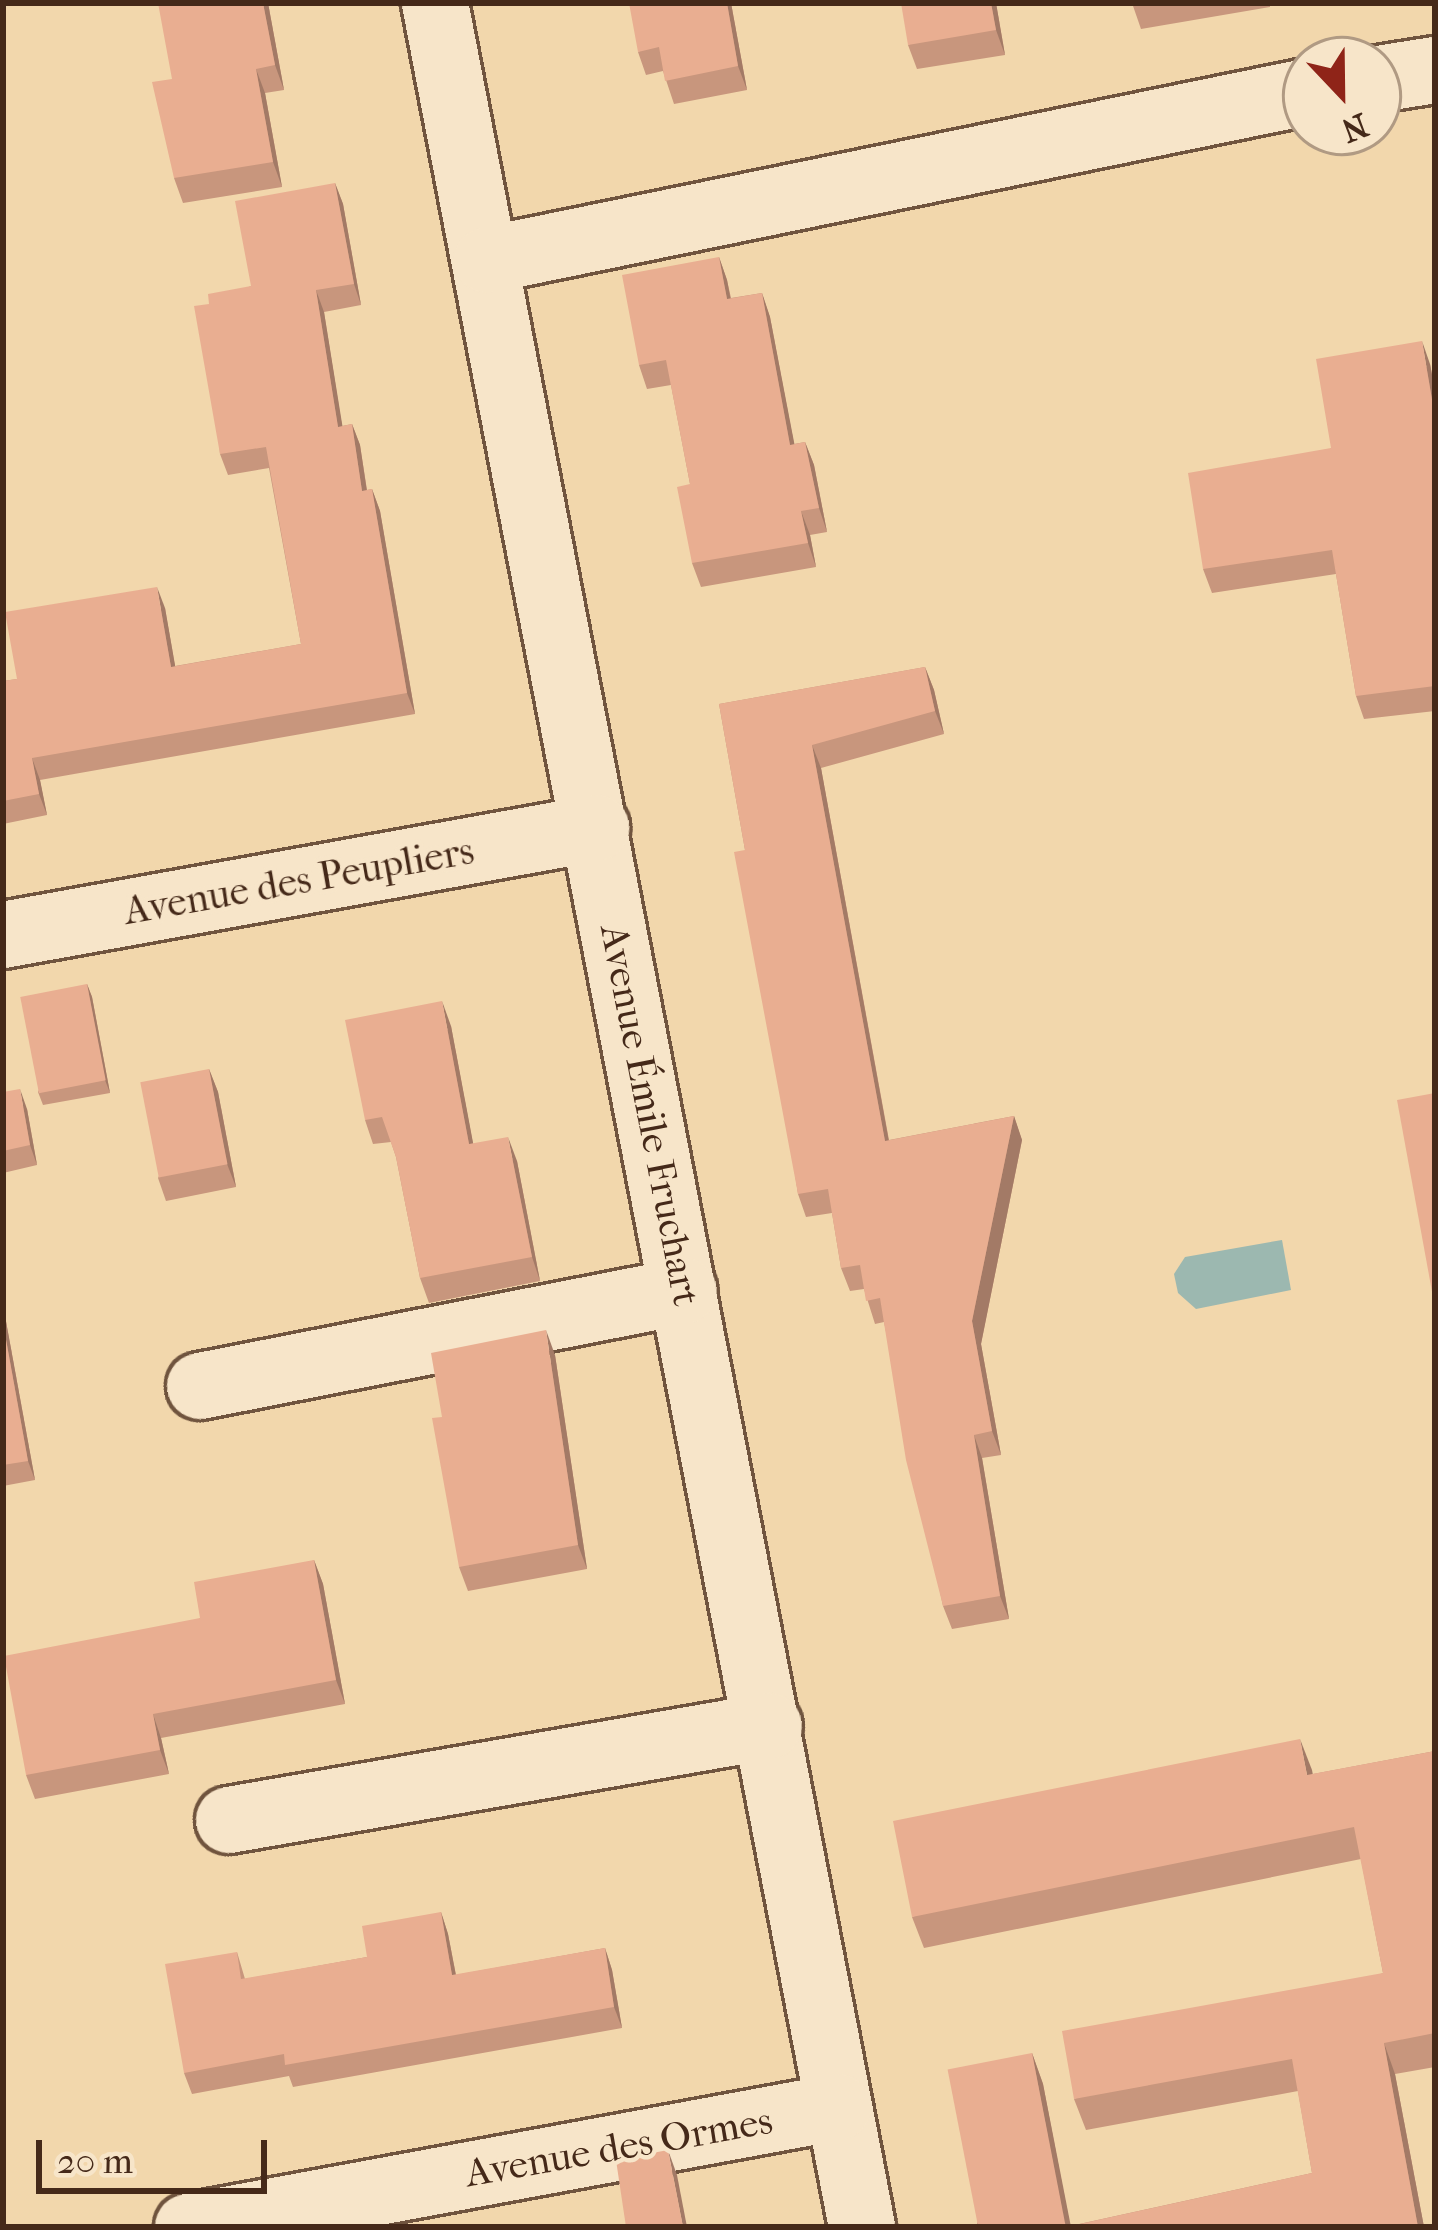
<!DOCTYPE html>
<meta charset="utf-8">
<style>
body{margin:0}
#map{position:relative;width:1438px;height:2230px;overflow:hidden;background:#f2d7ac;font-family:"IM FELL French Canon",serif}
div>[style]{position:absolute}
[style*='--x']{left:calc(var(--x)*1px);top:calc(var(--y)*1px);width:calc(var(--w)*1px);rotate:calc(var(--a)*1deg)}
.water>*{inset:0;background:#9cb8b0}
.roads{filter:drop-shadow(3px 0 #70543e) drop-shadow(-3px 0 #70543e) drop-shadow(0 3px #70543e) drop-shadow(0 -3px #70543e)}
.minor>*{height:66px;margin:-33px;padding:0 33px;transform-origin:33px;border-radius:33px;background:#f7e5c9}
.wall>*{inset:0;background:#c8967d}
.shaded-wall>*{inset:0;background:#a37a66}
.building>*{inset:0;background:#e9ae91;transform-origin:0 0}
span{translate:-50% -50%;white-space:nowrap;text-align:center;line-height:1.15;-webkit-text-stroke:9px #f7e5c9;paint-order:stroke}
.street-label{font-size:39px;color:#452919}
.frame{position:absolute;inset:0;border:6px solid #452919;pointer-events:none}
.north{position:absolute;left:1282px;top:36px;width:120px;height:120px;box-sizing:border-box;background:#f7e5c9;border:3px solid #b09a83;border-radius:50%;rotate:158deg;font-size:33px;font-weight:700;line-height:48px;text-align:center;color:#452919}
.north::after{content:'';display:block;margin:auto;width:42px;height:54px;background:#8f2418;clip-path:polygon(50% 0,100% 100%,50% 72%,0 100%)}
.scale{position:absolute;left:36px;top:2140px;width:231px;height:54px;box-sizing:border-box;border:6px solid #452919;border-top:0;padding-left:15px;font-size:36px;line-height:42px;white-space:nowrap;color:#452919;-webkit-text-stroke:9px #f7e5c9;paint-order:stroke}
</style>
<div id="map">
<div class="water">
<i style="clip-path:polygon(1282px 1240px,1291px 1290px,1196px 1309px,1178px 1293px,1174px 1274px,1185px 1257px)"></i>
</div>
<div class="roads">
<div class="minor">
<i style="--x:435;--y:3;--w:2265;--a:79.13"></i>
<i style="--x:1378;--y:79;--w:58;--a:-9"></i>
<i style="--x:487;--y:260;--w:836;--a:-11.59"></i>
<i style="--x:3;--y:935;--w:603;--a:-10.23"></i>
<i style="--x:200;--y:1386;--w:493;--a:-11.1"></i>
<i style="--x:229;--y:1820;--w:548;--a:-9.87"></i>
<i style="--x:188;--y:2227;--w:661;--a:-10.46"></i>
</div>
</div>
<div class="wall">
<i style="clip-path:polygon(268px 3px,284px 90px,265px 93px,282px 187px,183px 203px,174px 178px,172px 79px)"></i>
<i style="clip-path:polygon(731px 3px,747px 90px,674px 104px,663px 71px,646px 75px,638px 52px)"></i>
<i style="clip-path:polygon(996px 3px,1005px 55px,917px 69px,908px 45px)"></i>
<i style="clip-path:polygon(1132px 3px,1270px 3px,1270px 7px,1141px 29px)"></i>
<i style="clip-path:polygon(335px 183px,343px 204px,361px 305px,324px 312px,342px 426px,352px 424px,360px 445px,367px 490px,372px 489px,380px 511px,415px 714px,40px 780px,47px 815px,3px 824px,3px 681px,17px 679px,165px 608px,175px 666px,301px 644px,269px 468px,228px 475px,220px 454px,209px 304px,251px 286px)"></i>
<i style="clip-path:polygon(719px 257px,727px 280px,731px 298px,762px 293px,770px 317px,794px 444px,805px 442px,814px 465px,827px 532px,810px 535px,816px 567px,701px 587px,692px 563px,690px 484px,671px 385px,647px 389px,639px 365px)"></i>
<i style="clip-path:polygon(1430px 364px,1435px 391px,1435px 711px,1364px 719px,1356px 696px,1336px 574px,1212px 593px,1203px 569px,1331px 448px)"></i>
<i style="clip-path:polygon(925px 667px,934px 690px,944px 734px,821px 768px,889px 1140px,1014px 1116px,1022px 1140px,981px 1344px,1001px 1455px,982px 1458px,1009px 1619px,952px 1629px,943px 1606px,884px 1322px,875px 1324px,864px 1289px,850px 1291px,841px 1268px,832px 1213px,806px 1217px,798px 1194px,745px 850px,719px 704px)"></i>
<i style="clip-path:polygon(87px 984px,92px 997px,110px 1093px,43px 1105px,38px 1092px)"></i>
<i style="clip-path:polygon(451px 1026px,473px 1144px,517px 1161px,540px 1281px,429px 1303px,420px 1278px,396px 1157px,391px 1142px,373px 1144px,365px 1120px)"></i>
<i style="clip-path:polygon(209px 1069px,218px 1092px,236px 1187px,166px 1201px,158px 1178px)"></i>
<i style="clip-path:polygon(3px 1092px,27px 1109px,37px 1165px,3px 1173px)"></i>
<i style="clip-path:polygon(3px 1305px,35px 1480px,3px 1486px)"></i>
<i style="clip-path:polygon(555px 1355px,587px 1569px,468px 1591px,459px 1567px)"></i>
<i style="clip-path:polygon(314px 1560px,323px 1584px,345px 1704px,161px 1738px,169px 1774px,35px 1799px,26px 1775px,200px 1618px)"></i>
<i style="clip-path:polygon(1435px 1751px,1435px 2067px,1395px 2074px,1424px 2227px,976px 2227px,1032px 2053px,1043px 2084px,1070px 2226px,1312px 2173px,1298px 2091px,1086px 2130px,1074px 2099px,1383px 1973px,1361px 1859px,924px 1948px,912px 1917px,1313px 1774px)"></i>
<i style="clip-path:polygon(441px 1912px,448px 1934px,456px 1975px,605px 1948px,612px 1970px,622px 2028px,293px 2087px,289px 2076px,192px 2094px,184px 2073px,237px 1952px,245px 1979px,367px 1957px)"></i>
</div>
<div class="shaded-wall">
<i style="clip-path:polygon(263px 3px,268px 3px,284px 90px,275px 65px)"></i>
<i style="clip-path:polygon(727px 3px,731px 3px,747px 90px,738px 66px)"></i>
<i style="clip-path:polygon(991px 3px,996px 3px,1005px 55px,996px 30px)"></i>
<i style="clip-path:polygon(256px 69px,265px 93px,282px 187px,273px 162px)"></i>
<i style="clip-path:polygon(335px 183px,343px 204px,361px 305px,354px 284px)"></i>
<i style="clip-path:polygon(719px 257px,727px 280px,735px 323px,727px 299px)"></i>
<i style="clip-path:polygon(316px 290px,324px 312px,346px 448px,338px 427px)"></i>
<i style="clip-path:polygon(762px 293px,770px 317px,799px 468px,790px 445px)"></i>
<i style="clip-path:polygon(1422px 341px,1430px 364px,1435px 391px,1435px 417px)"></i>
<i style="clip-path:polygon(352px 424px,360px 445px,370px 512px,362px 491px)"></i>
<i style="clip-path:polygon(805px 442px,814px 465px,827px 532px,819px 508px)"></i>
<i style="clip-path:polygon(372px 489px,380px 511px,415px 714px,407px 693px)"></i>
<i style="clip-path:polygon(801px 511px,810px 535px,816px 567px,808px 543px)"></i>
<i style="clip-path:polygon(157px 587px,165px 608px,179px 688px,171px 667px)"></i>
<i style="clip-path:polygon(925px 667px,934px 690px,944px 734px,935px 711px)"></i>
<i style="clip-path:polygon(812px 745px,821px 768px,893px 1164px,885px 1141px)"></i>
<i style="clip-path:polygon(32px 758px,40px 780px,47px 815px,39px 794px)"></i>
<i style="clip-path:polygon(87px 984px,92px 997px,110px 1093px,105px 1080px)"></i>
<i style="clip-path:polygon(442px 1001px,451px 1026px,478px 1169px,469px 1144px)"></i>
<i style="clip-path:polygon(209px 1069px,218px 1092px,236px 1187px,227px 1164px)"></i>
<i style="clip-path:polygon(20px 1089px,27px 1109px,37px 1165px,30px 1145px)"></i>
<i style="clip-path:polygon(1014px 1116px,1022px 1140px,981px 1344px,1001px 1455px,992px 1431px,972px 1321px)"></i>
<i style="clip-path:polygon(508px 1137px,517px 1161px,540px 1281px,532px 1257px)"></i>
<i style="clip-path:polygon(3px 1305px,35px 1480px,28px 1461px,3px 1323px)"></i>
<i style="clip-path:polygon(546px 1330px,555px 1355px,587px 1569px,578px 1545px)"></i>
<i style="clip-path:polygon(974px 1435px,982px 1458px,1009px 1619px,1000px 1596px)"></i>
<i style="clip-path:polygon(314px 1560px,323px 1584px,345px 1704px,336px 1680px)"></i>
<i style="clip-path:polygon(153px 1714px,161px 1738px,169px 1774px,160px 1750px)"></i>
<i style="clip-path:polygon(1300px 1739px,1312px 1770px,1319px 1807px,1307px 1775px)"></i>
<i style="clip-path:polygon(441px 1912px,448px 1934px,460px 1997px,452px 1975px)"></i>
<i style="clip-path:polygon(605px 1948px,612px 1970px,622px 2028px,614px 2007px)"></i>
<i style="clip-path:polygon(1384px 2043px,1395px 2074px,1424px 2227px,1418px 2227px)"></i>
<i style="clip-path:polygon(1032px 2053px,1043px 2084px,1071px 2227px,1065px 2227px)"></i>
<i style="clip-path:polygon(668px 2150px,677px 2175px,687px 2227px,683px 2227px)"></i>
</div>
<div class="building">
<i style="clip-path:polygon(158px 3px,263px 3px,275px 65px,256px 69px,273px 162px,174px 178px,152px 82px,172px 79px)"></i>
<i style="clip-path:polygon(629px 3px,727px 3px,738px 66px,665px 81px,659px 47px,638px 52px)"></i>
<i style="clip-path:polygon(901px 3px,991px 3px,996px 30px,908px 45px)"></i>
<i style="clip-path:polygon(335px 183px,354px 284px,316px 290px,338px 427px,352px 424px,362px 491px,372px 489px,407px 693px,32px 758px,39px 794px,3px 801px,3px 681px,17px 679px,5px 612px,157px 587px,171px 667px,301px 644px,266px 447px,220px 454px,194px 306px,209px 304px,208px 294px,251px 286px,235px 201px)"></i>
<i style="clip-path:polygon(719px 257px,727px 299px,762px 293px,790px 445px,805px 442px,819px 508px,801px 511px,808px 543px,692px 563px,677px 487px,690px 484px,666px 360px,639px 365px,622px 275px)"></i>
<i style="clip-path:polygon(1422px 341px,1435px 417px,1435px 686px,1356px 696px,1332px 550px,1203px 569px,1188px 473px,1331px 448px,1316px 359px)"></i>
<i style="clip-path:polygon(925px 667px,935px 711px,812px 745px,885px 1141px,1014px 1116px,972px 1321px,992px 1431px,974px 1435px,1000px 1596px,943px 1606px,906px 1460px,880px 1298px,866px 1301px,860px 1265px,841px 1268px,828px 1189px,798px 1194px,734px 852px,745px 850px,719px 704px)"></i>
<i style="left:87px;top:984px;width:98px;height:68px;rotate:79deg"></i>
<i style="clip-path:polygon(442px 1001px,469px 1144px,508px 1137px,532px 1257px,420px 1278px,396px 1157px,382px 1117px,365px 1120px,345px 1020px)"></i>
<i style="left:209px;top:1069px;width:97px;height:70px;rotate:79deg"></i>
<i style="clip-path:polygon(20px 1089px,30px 1145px,3px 1151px,3px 1092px)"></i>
<i style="clip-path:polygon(1435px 1093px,1435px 1308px,1397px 1100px)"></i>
<i style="clip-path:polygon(3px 1323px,28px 1461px,3px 1465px)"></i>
<i style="clip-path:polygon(546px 1330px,578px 1545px,459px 1567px,432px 1418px,442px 1417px,431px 1353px)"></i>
<i style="clip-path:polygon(314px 1560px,336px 1680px,153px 1714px,160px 1750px,26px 1775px,4px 1656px,200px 1618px,194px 1582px)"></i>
<i style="clip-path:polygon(1300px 1739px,1307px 1775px,1435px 1751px,1435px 2033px,1384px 2043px,1418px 2227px,1066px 2227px,1312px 2173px,1292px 2059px,1074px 2099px,1062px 2031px,1383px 1973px,1354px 1827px,912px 1917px,893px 1821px)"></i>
<i style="clip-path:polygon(441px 1912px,452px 1975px,605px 1948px,614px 2007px,285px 2065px,284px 2054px,184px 2073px,165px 1964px,237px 1952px,241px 1979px,367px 1957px,362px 1926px)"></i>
<i style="left:1032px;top:2053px;width:177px;height:86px;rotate:79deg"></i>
<i style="clip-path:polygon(668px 2150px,683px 2227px,626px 2227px,616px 2160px)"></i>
</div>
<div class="street-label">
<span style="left:299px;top:881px;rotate:-10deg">Avenue des Peupliers</span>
<span style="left:650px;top:1115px;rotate:79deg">Avenue Émile Fruchart</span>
<span style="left:619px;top:2147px;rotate:-10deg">Avenue des Ormes</span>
</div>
<div class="frame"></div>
<div class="north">N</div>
<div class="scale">20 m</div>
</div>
